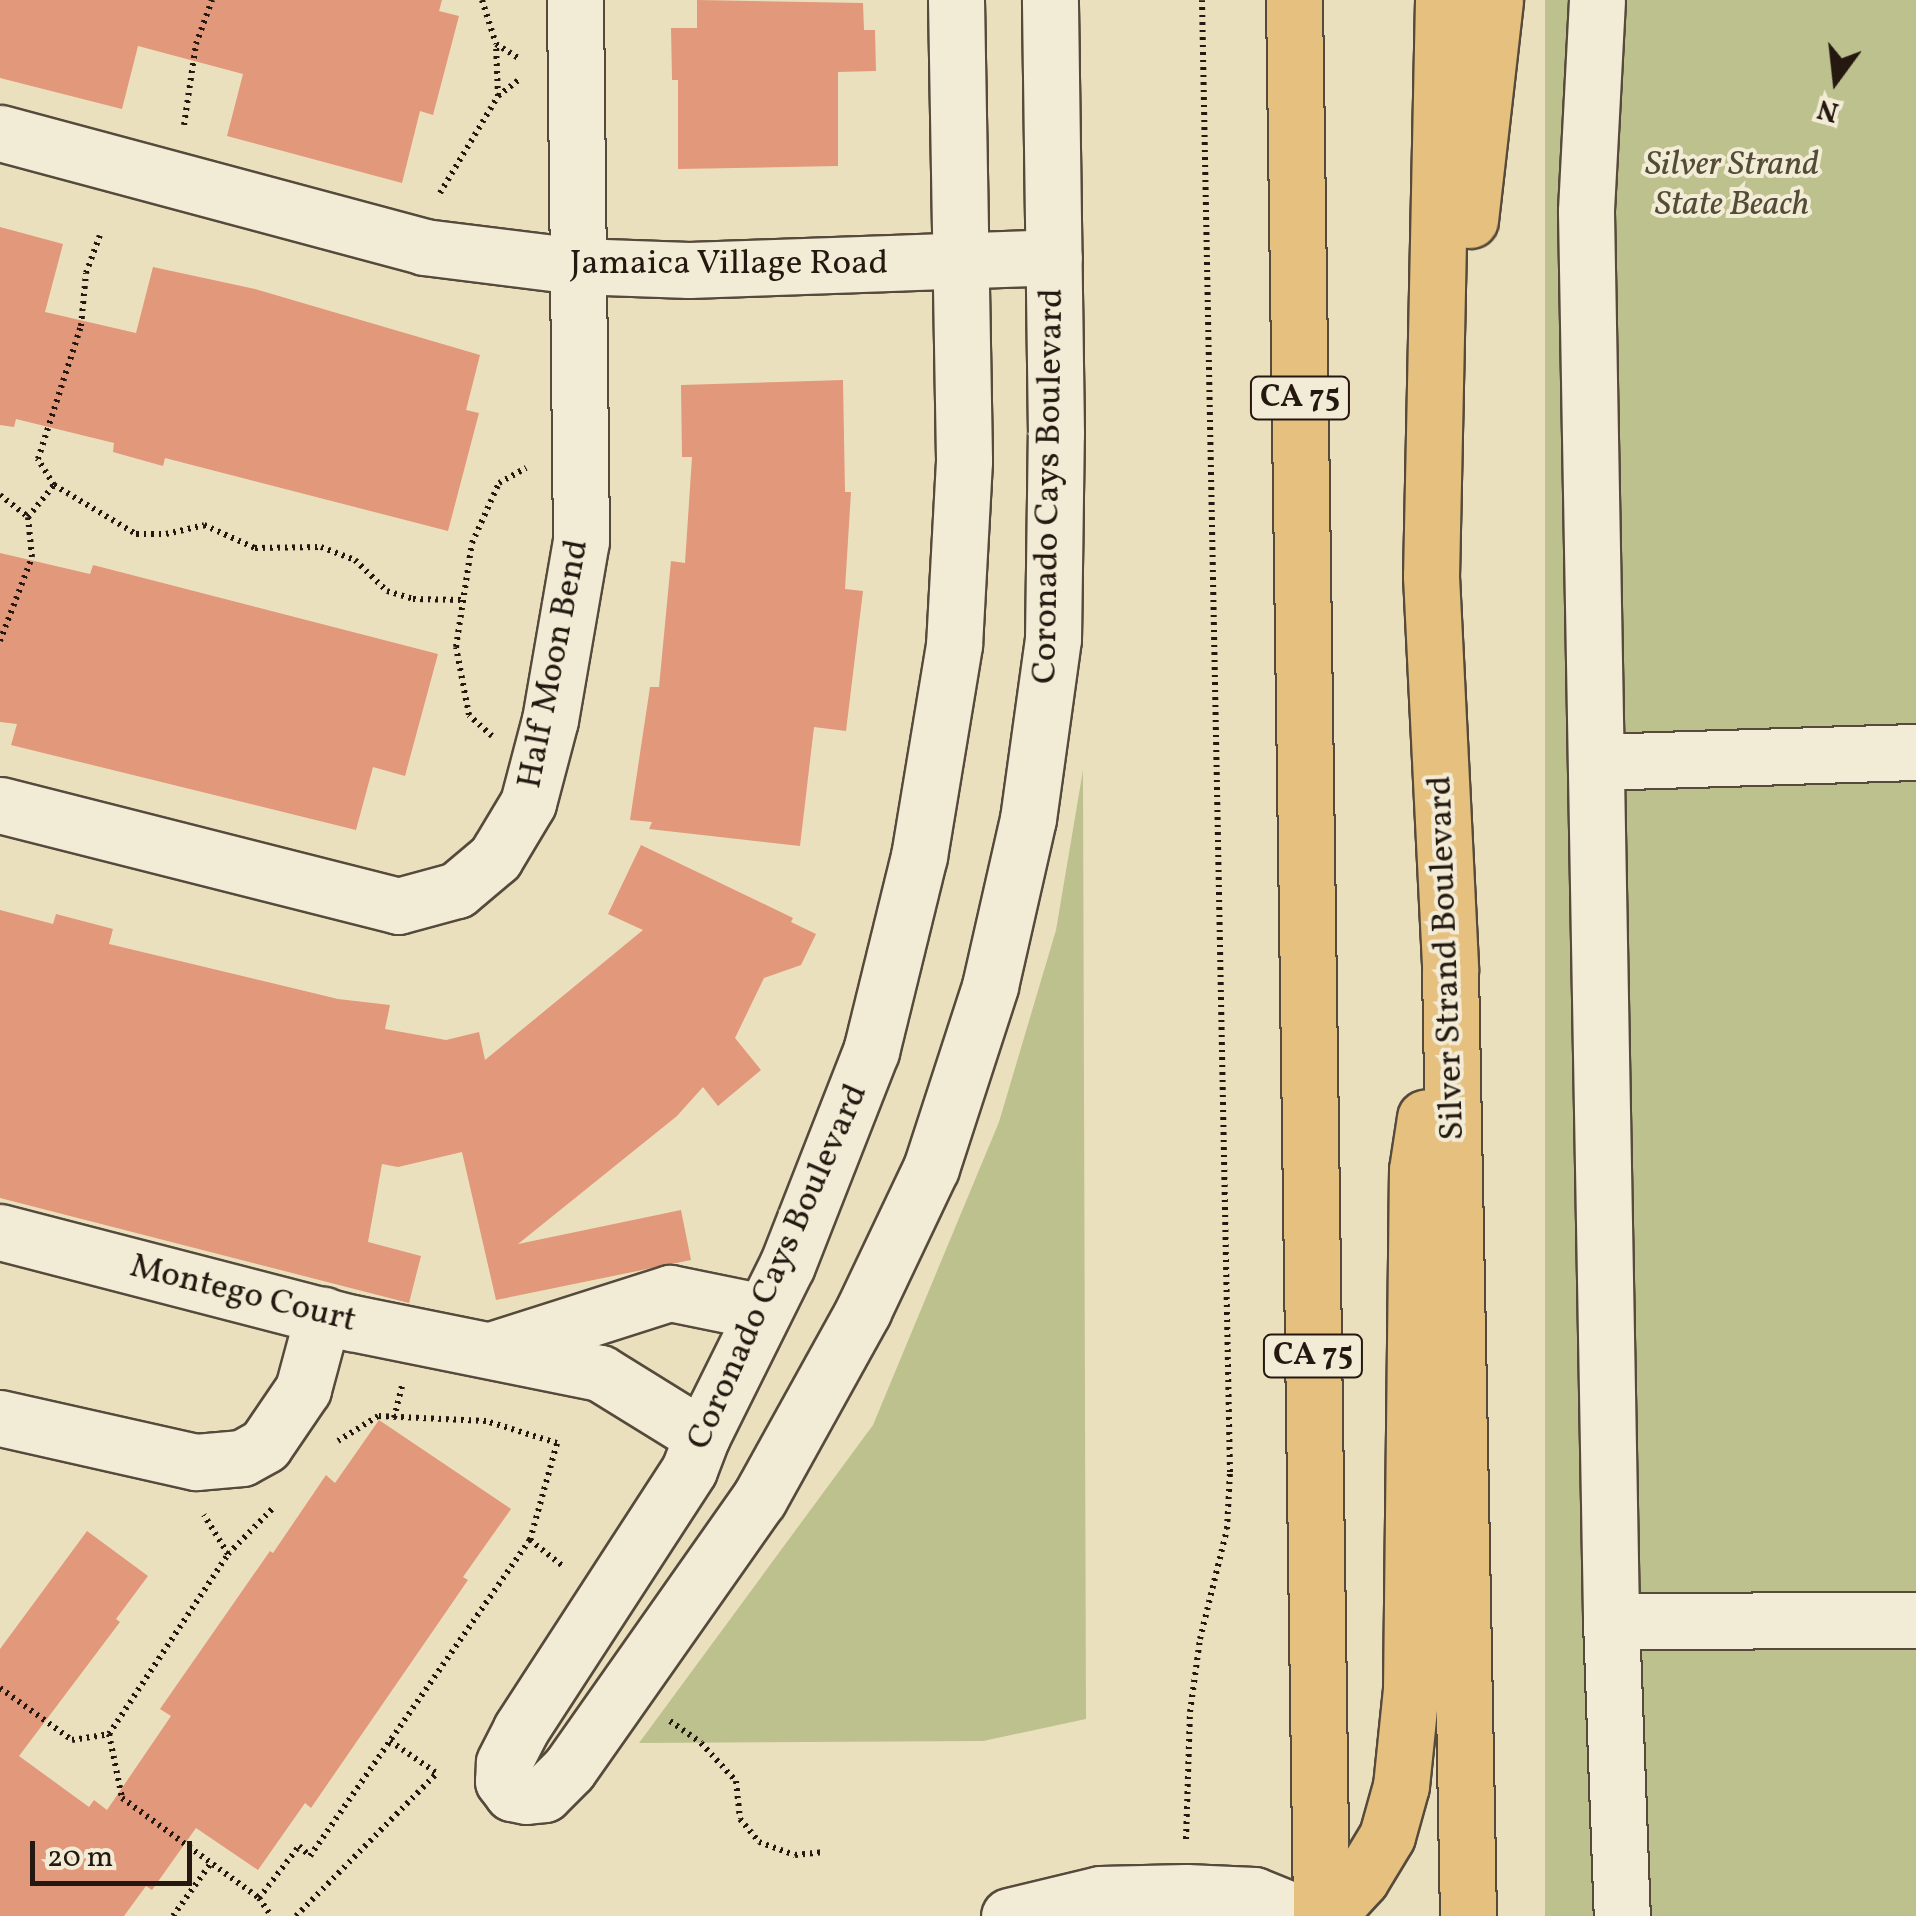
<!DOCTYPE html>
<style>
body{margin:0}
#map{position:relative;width:1916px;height:1916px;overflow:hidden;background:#ebe0be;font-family:Vollkorn,serif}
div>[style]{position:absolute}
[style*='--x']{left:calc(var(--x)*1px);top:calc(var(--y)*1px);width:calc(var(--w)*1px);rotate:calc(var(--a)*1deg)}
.green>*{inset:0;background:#bdc18d;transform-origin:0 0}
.building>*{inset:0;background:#e2987a}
.path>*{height:6px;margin-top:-3px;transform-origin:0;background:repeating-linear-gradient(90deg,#241810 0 2.5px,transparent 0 7.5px)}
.roads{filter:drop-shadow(2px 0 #564a3c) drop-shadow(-2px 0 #564a3c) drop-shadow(0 2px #564a3c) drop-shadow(0 -2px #564a3c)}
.minor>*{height:55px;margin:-27.5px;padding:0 27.5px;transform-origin:27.5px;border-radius:27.5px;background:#f2ebd5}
.highway>*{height:55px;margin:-27.5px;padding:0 27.5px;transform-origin:27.5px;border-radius:27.5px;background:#e6c07f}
span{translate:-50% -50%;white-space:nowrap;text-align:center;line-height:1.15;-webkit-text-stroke:8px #f2ebd5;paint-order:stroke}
.shield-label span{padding:2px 8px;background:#f2ebd5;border:2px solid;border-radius:8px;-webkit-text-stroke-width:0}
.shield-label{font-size:32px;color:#241810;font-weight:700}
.park-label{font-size:35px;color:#524b36;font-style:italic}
.street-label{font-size:35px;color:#241810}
.north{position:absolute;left:1786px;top:30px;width:100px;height:100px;-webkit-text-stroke:8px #f2ebd5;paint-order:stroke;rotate:195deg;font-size:28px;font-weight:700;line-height:40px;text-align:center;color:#241810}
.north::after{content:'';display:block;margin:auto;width:35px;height:45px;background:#241810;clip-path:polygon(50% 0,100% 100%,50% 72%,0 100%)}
.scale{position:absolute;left:30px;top:1841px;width:162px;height:45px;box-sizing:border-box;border:5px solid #241810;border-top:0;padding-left:12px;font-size:30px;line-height:35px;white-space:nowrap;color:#241810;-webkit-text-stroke:8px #f2ebd5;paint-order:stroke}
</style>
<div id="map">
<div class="green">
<i style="left:1545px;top:0;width:371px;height:1916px"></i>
<i style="clip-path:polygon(1083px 770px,1086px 1719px,983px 1741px,639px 1743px,873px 1425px,999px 1122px,1056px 930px)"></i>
</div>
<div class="building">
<i style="clip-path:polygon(0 0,442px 0,439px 11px,459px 16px,433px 115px,420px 111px,402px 183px,227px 136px,243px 74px,138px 46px,122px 109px,0 78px)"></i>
<i style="clip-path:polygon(697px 0,863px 3px,864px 30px,875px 30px,876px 71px,838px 72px,838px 166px,678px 169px,678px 80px,672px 80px,671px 28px,697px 28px)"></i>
<i style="clip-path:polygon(0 227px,63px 244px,45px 312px,136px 333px,153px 267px,255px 289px,480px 355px,466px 410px,479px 413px,448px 531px,165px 458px,163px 466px,113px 452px,114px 443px,16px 419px,14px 427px,0 425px)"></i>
<i style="clip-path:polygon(843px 380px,845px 492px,851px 492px,845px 589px,863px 591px,846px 731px,814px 727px,800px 846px,649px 829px,652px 822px,630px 820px,650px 687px,659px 687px,671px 561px,685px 563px,692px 457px,682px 457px,681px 385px)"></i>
<i style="clip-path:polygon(0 553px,90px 574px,93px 565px,438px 654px,405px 776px,373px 767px,356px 830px,11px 745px,17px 724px,0 722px)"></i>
<i style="clip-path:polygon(641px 845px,793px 918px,791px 922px,816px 934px,801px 965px,764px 978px,735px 1038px,761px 1070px,718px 1106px,703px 1087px,677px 1116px,518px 1244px,681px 1210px,691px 1260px,496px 1300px,462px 1152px,398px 1167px,382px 1164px,368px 1242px,421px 1256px,409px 1303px,0 1198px,0 910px,53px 924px,56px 914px,113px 929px,109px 944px,338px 999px,390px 1005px,385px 1029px,446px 1040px,479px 1032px,485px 1060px,643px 930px,608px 914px)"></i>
<i style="clip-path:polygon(379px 1420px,511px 1509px,463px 1577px,468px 1580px,311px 1808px,305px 1803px,258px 1870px,196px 1828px,152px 1890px,146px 1886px,124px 1916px,0 1916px,0 1649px,87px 1531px,148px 1576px,116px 1619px,120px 1622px,19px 1756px,89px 1807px,94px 1800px,107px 1810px,171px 1716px,160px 1709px,270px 1551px,273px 1553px,326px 1475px,335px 1483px)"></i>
</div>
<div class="path">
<i style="--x:482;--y:0;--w:46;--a:72.3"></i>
<i style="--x:498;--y:96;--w:52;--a:-92.2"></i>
<i style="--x:496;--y:44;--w:28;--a:32"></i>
<i style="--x:184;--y:125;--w:82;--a:-81.6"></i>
<i style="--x:196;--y:44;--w:47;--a:-70"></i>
<i style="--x:440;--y:193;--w:113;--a:-59.1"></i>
<i style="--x:498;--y:96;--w:29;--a:-38"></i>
<i style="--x:54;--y:485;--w:31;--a:-122"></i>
<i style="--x:38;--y:459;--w:140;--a:-72.1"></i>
<i style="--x:81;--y:326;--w:53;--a:-84.6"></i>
<i style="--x:86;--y:273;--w:40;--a:-69.8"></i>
<i style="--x:0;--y:495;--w:36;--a:38"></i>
<i style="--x:0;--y:641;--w:90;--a:-69.1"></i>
<i style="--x:32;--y:557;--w:40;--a:-95.7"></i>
<i style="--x:28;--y:517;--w:41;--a:-50.9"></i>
<i style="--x:54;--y:485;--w:96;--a:30.9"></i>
<i style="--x:136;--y:534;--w:30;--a:0"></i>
<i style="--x:166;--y:534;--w:39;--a:-13"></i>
<i style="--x:204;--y:525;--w:56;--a:24.3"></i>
<i style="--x:255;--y:548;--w:66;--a:-0.9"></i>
<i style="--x:321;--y:547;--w:36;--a:21"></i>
<i style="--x:355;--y:560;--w:45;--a:44.1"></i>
<i style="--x:387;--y:591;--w:27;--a:17"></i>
<i style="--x:413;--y:599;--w:50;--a:1.1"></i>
<i style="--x:492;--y:736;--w:31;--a:-138"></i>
<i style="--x:469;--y:715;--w:69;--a:-100.8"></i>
<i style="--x:456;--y:647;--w:105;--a:-81.3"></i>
<i style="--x:472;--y:543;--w:66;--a:-65.8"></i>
<i style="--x:499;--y:483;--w:31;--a:-29"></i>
<i style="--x:394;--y:1418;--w:33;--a:-76"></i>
<i style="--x:530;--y:1540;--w:43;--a:38.5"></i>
<i style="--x:228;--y:1554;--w:66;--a:-45.6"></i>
<i style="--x:0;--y:1688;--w:89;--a:35.8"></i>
<i style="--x:72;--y:1740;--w:37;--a:-9"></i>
<i style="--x:109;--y:1734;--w:216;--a:-56.5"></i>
<i style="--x:228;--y:1554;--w:46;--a:-121.6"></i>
<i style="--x:670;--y:1721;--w:38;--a:35"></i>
<i style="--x:701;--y:1743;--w:52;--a:47.4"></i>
<i style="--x:736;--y:1781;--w:38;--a:84"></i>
<i style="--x:740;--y:1819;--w:30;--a:50"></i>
<i style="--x:759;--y:1842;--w:38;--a:20"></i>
<i style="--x:795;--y:1855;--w:27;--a:-6"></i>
<i style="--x:109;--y:1734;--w:65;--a:78.5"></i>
<i style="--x:122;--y:1798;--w:170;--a:36.1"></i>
<i style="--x:259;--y:1898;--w:66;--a:-52.4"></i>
<i style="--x:299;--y:1846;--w:15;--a:42"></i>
<i style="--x:310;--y:1856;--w:385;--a:-55.2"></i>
<i style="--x:530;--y:1540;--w:101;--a:-74.4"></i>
<i style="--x:557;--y:1443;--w:74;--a:-162.8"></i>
<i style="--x:486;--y:1421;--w:108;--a:-177.3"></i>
<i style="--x:378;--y:1416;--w:47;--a:148"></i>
<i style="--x:390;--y:1741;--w:58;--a:34.5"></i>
<i style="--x:1186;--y:1839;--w:127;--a:-88.2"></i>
<i style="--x:1190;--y:1712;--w:74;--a:-82.2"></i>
<i style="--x:1200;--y:1639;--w:113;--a:-76.2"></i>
<i style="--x:1227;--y:1529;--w:57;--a:-87"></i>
<i style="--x:1230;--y:1472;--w:1472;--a:-91.09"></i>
<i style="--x:259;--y:1898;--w:22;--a:56"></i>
<i style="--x:173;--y:1916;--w:65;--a:-54.4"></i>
<i style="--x:296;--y:1916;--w:199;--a:-45.4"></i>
</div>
<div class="roads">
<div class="minor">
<i style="--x:956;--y:0;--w:461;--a:89"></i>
<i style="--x:964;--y:461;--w:184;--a:93.1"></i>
<i style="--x:954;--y:645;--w:214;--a:99.4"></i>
<i style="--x:919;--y:856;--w:201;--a:103.8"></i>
<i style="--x:871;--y:1051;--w:230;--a:111.4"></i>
<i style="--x:787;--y:1265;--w:191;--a:116.4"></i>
<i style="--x:702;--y:1436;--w:36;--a:111"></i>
<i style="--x:689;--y:1470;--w:309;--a:123"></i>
<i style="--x:521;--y:1729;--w:38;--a:117"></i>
<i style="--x:504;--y:1763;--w:18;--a:93"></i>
<i style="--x:503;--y:1781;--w:15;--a:53"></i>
<i style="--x:512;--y:1793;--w:14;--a:12"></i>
<i style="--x:526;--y:1796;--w:18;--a:-6"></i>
<i style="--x:544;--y:1794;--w:35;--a:-45"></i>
<i style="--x:569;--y:1769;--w:330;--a:-54.9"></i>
<i style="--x:759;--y:1499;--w:215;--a:-61"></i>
<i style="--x:863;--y:1311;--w:158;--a:-64.6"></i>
<i style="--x:931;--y:1168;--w:191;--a:-72"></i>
<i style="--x:990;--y:986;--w:171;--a:-77.2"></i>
<i style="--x:1028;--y:819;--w:182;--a:-82.1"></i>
<i style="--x:1053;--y:639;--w:205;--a:-89.2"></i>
<i style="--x:1056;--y:434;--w:434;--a:-90.8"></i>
<i style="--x:1597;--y:0;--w:212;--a:93"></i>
<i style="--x:1586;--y:212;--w:1409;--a:88.98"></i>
<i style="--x:1611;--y:1621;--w:295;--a:87.9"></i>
<i style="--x:0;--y:133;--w:439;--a:15"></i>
<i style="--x:424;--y:247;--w:153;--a:7.1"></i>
<i style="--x:576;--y:266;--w:113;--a:2"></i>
<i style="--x:689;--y:270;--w:365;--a:-2"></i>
<i style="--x:1596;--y:762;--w:320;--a:-1.8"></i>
<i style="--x:0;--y:805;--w:411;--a:14.2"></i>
<i style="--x:398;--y:906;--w:61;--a:-15.2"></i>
<i style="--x:457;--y:890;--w:50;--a:-40.1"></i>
<i style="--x:495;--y:858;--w:64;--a:-59"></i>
<i style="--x:528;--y:803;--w:86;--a:-75.2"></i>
<i style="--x:550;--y:720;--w:182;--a:-80.2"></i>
<i style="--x:581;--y:541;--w:541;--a:-90.64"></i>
<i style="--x:0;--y:1232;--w:364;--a:14.5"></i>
<i style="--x:352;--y:1323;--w:253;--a:11.4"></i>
<i style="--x:600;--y:1373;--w:120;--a:31.7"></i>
<i style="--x:491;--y:1350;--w:188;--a:-17.7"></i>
<i style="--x:670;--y:1293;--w:95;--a:11.5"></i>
<i style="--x:0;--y:1418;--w:201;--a:12.7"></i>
<i style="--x:196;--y:1462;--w:46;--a:-5"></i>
<i style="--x:242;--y:1458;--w:26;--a:-29"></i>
<i style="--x:265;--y:1445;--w:68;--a:-55.8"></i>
<i style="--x:303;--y:1389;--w:77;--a:-74.9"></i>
<i style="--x:1611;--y:1621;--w:305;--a:-0.2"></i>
<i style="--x:1009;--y:1916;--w:94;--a:-13.6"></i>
<i style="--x:1100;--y:1894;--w:86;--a:-1.3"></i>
<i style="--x:1186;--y:1892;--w:68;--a:2.5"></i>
<i style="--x:1254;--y:1895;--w:56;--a:22"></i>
</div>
<div class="highway">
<i style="--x:1294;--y:0;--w:1916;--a:89.19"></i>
<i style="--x:1443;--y:0;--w:576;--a:91.19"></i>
<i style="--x:1431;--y:576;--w:395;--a:87.2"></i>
<i style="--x:1450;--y:971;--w:945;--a:88.91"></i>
<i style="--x:1470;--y:220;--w:221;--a:-83.5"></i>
<i style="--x:1327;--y:1916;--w:50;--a:-47.4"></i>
<i style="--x:1361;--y:1879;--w:50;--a:-58.8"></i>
<i style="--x:1387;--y:1836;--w:52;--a:-74.4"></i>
<i style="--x:1401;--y:1786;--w:97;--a:-84.1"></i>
<i style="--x:1411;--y:1690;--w:520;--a:-89.34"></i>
<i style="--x:1417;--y:1170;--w:53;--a:-81.3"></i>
</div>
</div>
<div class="shield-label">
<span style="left:1300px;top:398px">CA 75</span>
<span style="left:1313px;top:1356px">CA 75</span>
</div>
<div class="park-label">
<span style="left:1732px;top:185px">Silver Strand<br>State Beach</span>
</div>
<div class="street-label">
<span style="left:729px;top:264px">Jamaica Village Road</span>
<span style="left:1049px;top:486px;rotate:-89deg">Coronado Cays Boulevard</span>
<span style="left:554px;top:664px;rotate:-79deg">Half Moon Bend</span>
<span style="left:1447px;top:958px;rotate:-92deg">Silver Strand Boulevard</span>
<span style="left:778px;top:1267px;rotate:-66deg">Coronado Cays Boulevard</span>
<span style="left:243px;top:1294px;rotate:14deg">Montego Court</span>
</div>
<div class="north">N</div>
<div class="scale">20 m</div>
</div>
